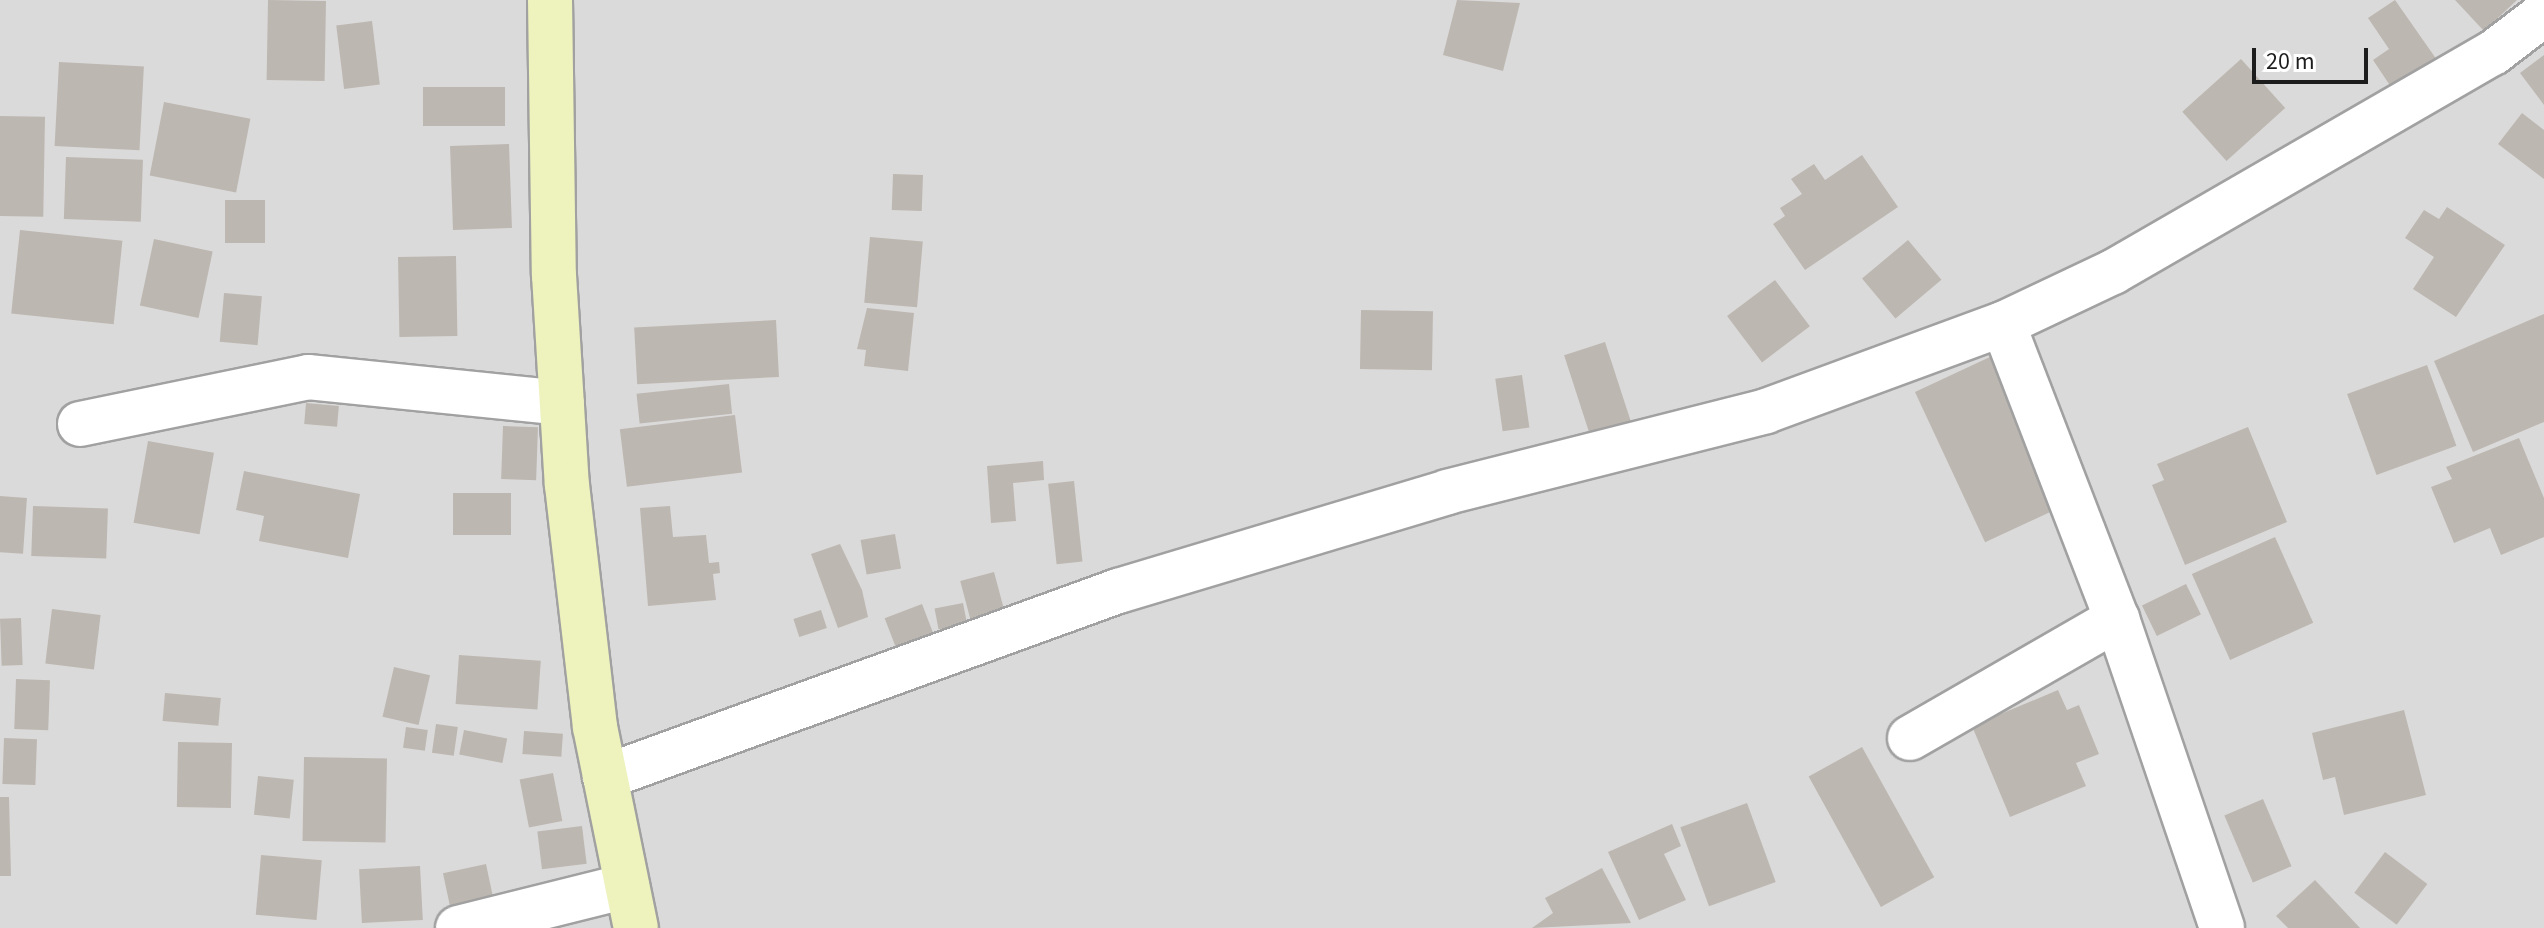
<!DOCTYPE html>
<style>
body{margin:0}
#map{position:relative;width:2544px;height:928px;overflow:hidden;background:#edeae4;font-family:"Source Sans 3",sans-serif}
div>[style]{position:absolute}
[style*='--x']{left:calc(var(--x)*1px);top:calc(var(--y)*1px);width:calc(var(--w)*1px);rotate:calc(var(--a)*1deg)}
.residential>*{inset:0;background:#dbdada;transform-origin:0 0}
.building>*{inset:0;background:#bdb7b1;transform-origin:0 0}
.roads{filter:drop-shadow(2px 0 #a1a1a1) drop-shadow(-2px 0 #a1a1a1) drop-shadow(0 2px #a1a1a1) drop-shadow(0 -2px #a1a1a1)}
.street>*{height:44px;margin:-22px;padding:0 22px;transform-origin:22px;border-radius:22px;background:#fff}
.secondary>*{height:44px;margin:-22px;padding:0 22px;transform-origin:22px;border-radius:22px;background:#eef2bd}
span{translate:-50% -50%;white-space:nowrap;text-align:center;line-height:1.15;-webkit-text-stroke:8px #fff;paint-order:stroke}
.scale{position:absolute;left:2252px;top:48px;width:116px;height:36px;box-sizing:border-box;border:4px solid #1d1d1d;border-top:0;padding-left:10px;font-size:24px;line-height:28px;white-space:nowrap;color:#1d1d1d;-webkit-text-stroke:6px #fff;paint-order:stroke}
</style>
<div id="map">
<div class="residential">
<i style="left:0;top:0;width:2544px;height:928px"></i>
</div>
<div class="building">
<i style="left:268px;top:0;width:58px;height:80px;rotate:1deg"></i>
<i style="clip-path:polygon(1457px 0,1520px 3px,1503px 71px,1443px 55px)"></i>
<i style="clip-path:polygon(2395px 0,2437px 60px,2393px 90px,2373px 60px,2389px 49px,2368px 18px)"></i>
<i style="clip-path:polygon(2455px 0,2517px 0,2484px 31px)"></i>
<i style="left:372px;top:21px;width:64px;height:36px;rotate:83deg"></i>
<i style="clip-path:polygon(2544px 55px,2544px 105px,2520px 73px)"></i>
<i style="left:2241px;top:59px;width:66px;height:79px;rotate:48deg"></i>
<i style="left:59px;top:62px;width:85px;height:84px;rotate:3deg"></i>
<i style="left:423px;top:87px;width:82px;height:39px"></i>
<i style="left:164px;top:102px;width:88px;height:75px;rotate:11deg"></i>
<i style="clip-path:polygon(2522px 113px,2544px 130px,2544px 179px,2498px 144px)"></i>
<i style="left:0;top:116px;width:45px;height:100px;rotate:1deg"></i>
<i style="left:509px;top:144px;width:84px;height:59px;rotate:88deg"></i>
<i style="clip-path:polygon(1862px 155px,1898px 207px,1805px 270px,1773px 224px,1785px 216px,1780px 208px,1802px 194px,1791px 179px,1814px 164px,1825px 180px)"></i>
<i style="left:66px;top:157px;width:77px;height:62px;rotate:2deg"></i>
<i style="left:893px;top:174px;width:30px;height:36px;rotate:2deg"></i>
<i style="left:265px;top:200px;width:43px;height:40px;rotate:90deg"></i>
<i style="clip-path:polygon(2447px 207px,2505px 245px,2456px 317px,2413px 289px,2434px 257px,2405px 238px,2424px 210px,2439px 219px)"></i>
<i style="left:20px;top:230px;width:103px;height:84px;rotate:6deg"></i>
<i style="left:870px;top:237px;width:53px;height:66px;rotate:5deg"></i>
<i style="left:154px;top:239px;width:60px;height:68px;rotate:12deg"></i>
<i style="left:1908px;top:240px;width:52px;height:60px;rotate:50deg"></i>
<i style="left:456px;top:256px;width:80px;height:58px;rotate:89deg"></i>
<i style="left:1775px;top:280px;width:58px;height:60px;rotate:53deg"></i>
<i style="left:224px;top:293px;width:38px;height:49px;rotate:5deg"></i>
<i style="clip-path:polygon(867px 308px,914px 313px,908px 371px,864px 366px,866px 350px,857px 349px)"></i>
<i style="left:1361px;top:310px;width:72px;height:59px;rotate:1deg"></i>
<i style="clip-path:polygon(2544px 314px,2544px 422px,2473px 452px,2434px 361px)"></i>
<i style="left:776px;top:320px;width:57px;height:142px;rotate:87deg"></i>
<i style="left:1605px;top:342px;width:85px;height:43px;rotate:72deg"></i>
<i style="left:1992px;top:356px;width:166px;height:85px;rotate:65deg"></i>
<i style="left:2427px;top:365px;width:86px;height:85px;rotate:70deg"></i>
<i style="left:1522px;top:375px;width:53px;height:27px;rotate:82deg"></i>
<i style="left:729px;top:384px;width:30px;height:93px;rotate:84deg"></i>
<i style="left:306px;top:403px;width:33px;height:21px;rotate:5deg"></i>
<i style="left:735px;top:415px;width:58px;height:116px;rotate:83deg"></i>
<i style="left:503px;top:426px;width:35px;height:53px;rotate:2deg"></i>
<i style="clip-path:polygon(2248px 427px,2287px 522px,2185px 565px,2152px 485px,2164px 480px,2157px 464px)"></i>
<i style="clip-path:polygon(2519px 438px,2544px 498px,2544px 537px,2501px 555px,2490px 528px,2454px 543px,2431px 487px,2452px 479px,2446px 467px)"></i>
<i style="left:148px;top:441px;width:67px;height:83px;rotate:10deg"></i>
<i style="clip-path:polygon(1043px 461px,1044px 480px,1013px 483px,1016px 521px,991px 523px,987px 466px)"></i>
<i style="clip-path:polygon(244px 471px,360px 494px,348px 558px,259px 541px,264px 516px,236px 510px)"></i>
<i style="left:1074px;top:481px;width:81px;height:26px;rotate:84deg"></i>
<i style="left:453px;top:493px;width:58px;height:42px"></i>
<i style="left:0;top:496px;width:27px;height:56px;rotate:4deg"></i>
<i style="left:33px;top:506px;width:75px;height:50px;rotate:2deg"></i>
<i style="clip-path:polygon(670px 506px,673px 537px,706px 535px,709px 563px,719px 562px,720px 573px,713px 574px,716px 600px,648px 606px,640px 508px)"></i>
<i style="left:895px;top:534px;width:35px;height:35px;rotate:80deg"></i>
<i style="left:2275px;top:537px;width:94px;height:91px;rotate:66deg"></i>
<i style="clip-path:polygon(840px 544px,862px 590px,868px 617px,838px 628px,811px 554px)"></i>
<i style="left:994px;top:572px;width:42px;height:35px;rotate:75deg"></i>
<i style="left:2186px;top:584px;width:34px;height:49px;rotate:64deg"></i>
<i style="left:963px;top:603px;width:21px;height:29px;rotate:79deg"></i>
<i style="left:922px;top:604px;width:31px;height:40px;rotate:69deg"></i>
<i style="left:52px;top:609px;width:49px;height:55px;rotate:7deg"></i>
<i style="left:821px;top:610px;width:19px;height:29px;rotate:72deg"></i>
<i style="left:21px;top:618px;width:47px;height:21px;rotate:88deg"></i>
<i style="left:459px;top:655px;width:82px;height:49px;rotate:4deg"></i>
<i style="left:394px;top:667px;width:37px;height:51px;rotate:13deg"></i>
<i style="left:16px;top:679px;width:34px;height:50px;rotate:2deg"></i>
<i style="clip-path:polygon(2058px 690px,2067px 710px,2079px 705px,2099px 754px,2076px 763px,2086px 786px,2010px 817px,1972px 726px)"></i>
<i style="left:165px;top:693px;width:56px;height:28px;rotate:5deg"></i>
<i style="clip-path:polygon(2404px 710px,2426px 795px,2344px 815px,2335px 777px,2323px 780px,2312px 733px)"></i>
<i style="left:436px;top:724px;width:22px;height:29px;rotate:8deg"></i>
<i style="left:406px;top:727px;width:22px;height:21px;rotate:8deg"></i>
<i style="left:464px;top:730px;width:44px;height:25px;rotate:11deg"></i>
<i style="left:524px;top:731px;width:39px;height:23px;rotate:4deg"></i>
<i style="left:4px;top:738px;width:33px;height:46px;rotate:2deg"></i>
<i style="left:178px;top:742px;width:54px;height:65px;rotate:1deg"></i>
<i style="left:1862px;top:747px;width:149px;height:61px;rotate:61deg"></i>
<i style="left:304px;top:757px;width:83px;height:84px;rotate:1deg"></i>
<i style="left:553px;top:773px;width:49px;height:34px;rotate:79deg"></i>
<i style="left:258px;top:776px;width:36px;height:39px;rotate:6deg"></i>
<i style="clip-path:polygon(0 797px,9px 797px,11px 876px,0 876px)"></i>
<i style="left:2263px;top:799px;width:73px;height:42px;rotate:67deg"></i>
<i style="left:1747px;top:803px;width:84px;height:71px;rotate:70deg"></i>
<i style="clip-path:polygon(1672px 824px,1681px 846px,1664px 854px,1686px 900px,1639px 920px,1608px 852px)"></i>
<i style="left:582px;top:826px;width:38px;height:45px;rotate:83deg"></i>
<i style="left:2385px;top:852px;width:53px;height:51px;rotate:37deg"></i>
<i style="left:261px;top:855px;width:61px;height:60px;rotate:5deg"></i>
<i style="left:486px;top:864px;width:50px;height:44px;rotate:78deg"></i>
<i style="left:420px;top:866px;width:54px;height:61px;rotate:87deg"></i>
<i style="clip-path:polygon(1602px 868px,1631px 923px,1532px 928px,1553px 913px,1545px 898px)"></i>
<i style="clip-path:polygon(2315px 880px,2360px 928px,2288px 928px,2276px 916px)"></i>
</div>
<div class="roads">
<div class="street">
<i style="--x:2003;--y:324;--w:316;--a:68.9"></i>
<i style="--x:2117;--y:619;--w:326;--a:71.2"></i>
<i style="--x:80;--y:424;--w:233;--a:-11.6"></i>
<i style="--x:308;--y:377;--w:255;--a:5.8"></i>
<i style="--x:1910;--y:738;--w:239;--a:-29.9"></i>
<i style="--x:605;--y:777;--w:546;--a:-19.93"></i>
<i style="--x:1118;--y:591;--w:344;--a:-16.7"></i>
<i style="--x:1447;--y:492;--w:329;--a:-14.2"></i>
<i style="--x:1766;--y:411;--w:252;--a:-20.2"></i>
<i style="--x:2003;--y:324;--w:122;--a:-25.3"></i>
<i style="--x:2113;--y:272;--w:439;--a:-30"></i>
<i style="--x:2493;--y:53;--w:64;--a:-37.4"></i>
<i style="--x:458;--y:928;--w:174;--a:-14"></i>
</div>
<div class="secondary">
<i style="--x:550;--y:0;--w:275;--a:89.2"></i>
<i style="--x:554;--y:275;--w:210;--a:86.5"></i>
<i style="--x:567;--y:485;--w:244;--a:83.4"></i>
<i style="--x:595;--y:727;--w:205;--a:78.5"></i>
</div>
</div>
<div class="scale">20 m</div>
</div>
